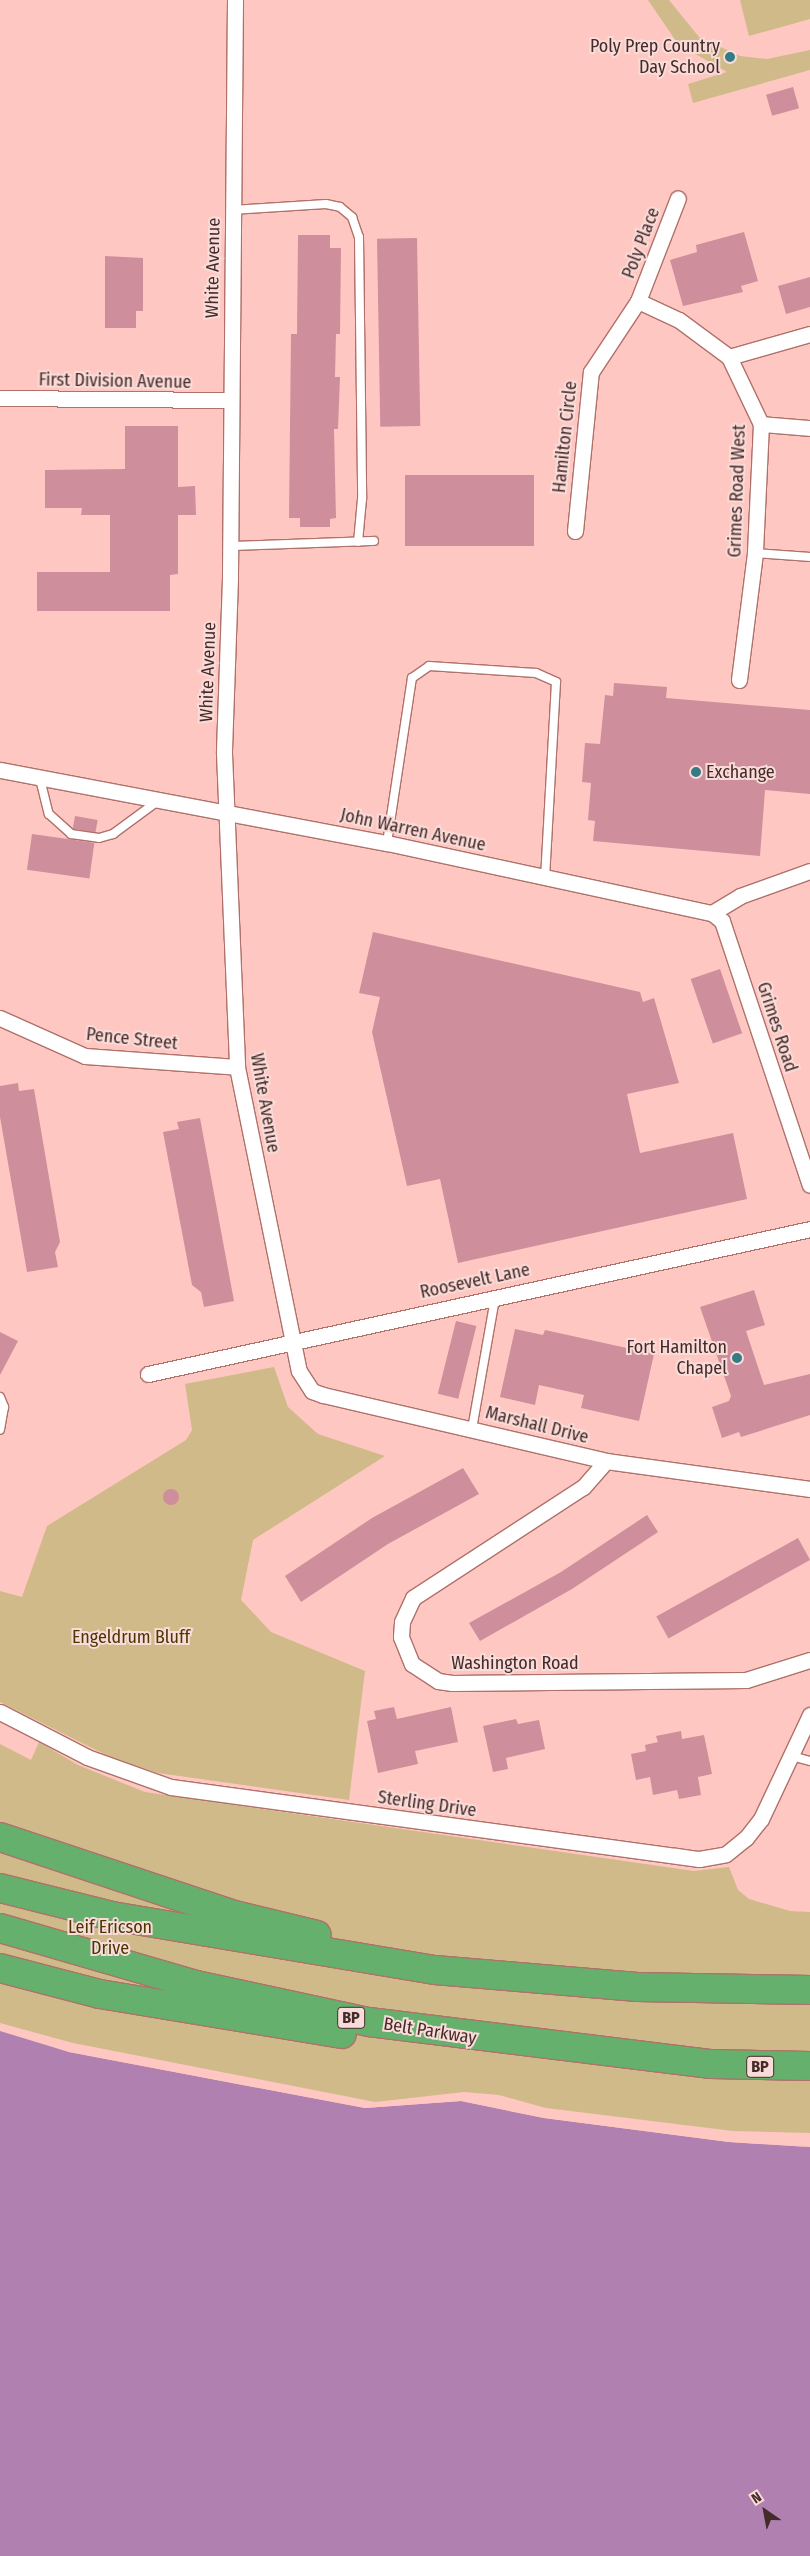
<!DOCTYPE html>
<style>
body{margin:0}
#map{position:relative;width:810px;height:2556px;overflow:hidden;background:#ffc7c1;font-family:"Fira Sans Condensed",sans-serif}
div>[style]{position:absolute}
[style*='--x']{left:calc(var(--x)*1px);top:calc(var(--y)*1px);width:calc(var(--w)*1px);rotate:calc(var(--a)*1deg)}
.green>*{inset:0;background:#d0ba89}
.water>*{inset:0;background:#b080b0}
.pier>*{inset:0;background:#ffc7c1}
.building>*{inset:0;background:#cf8e9b;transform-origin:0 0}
.round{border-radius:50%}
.roads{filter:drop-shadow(1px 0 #af716a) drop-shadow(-1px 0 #af716a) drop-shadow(0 1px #af716a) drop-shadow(0 -1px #af716a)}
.service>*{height:8px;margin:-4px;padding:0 4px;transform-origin:4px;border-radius:4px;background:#fff}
.minor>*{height:15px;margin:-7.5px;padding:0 7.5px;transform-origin:7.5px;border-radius:7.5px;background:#fff}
.motorway>*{height:28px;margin:-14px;padding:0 14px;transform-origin:14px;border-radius:14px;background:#66b06d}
.dots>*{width:14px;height:14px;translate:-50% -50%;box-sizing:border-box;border:2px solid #f9dcd9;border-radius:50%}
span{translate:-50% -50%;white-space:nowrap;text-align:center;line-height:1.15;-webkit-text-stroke:4px #f9dcd9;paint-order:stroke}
.shield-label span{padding:1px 4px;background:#f9dcd9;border:1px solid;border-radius:4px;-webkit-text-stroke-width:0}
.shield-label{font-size:16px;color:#452b28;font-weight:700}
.poi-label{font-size:18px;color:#452b28}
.right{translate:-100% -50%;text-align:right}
.left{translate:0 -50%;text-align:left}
.street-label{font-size:18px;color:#452b28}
.park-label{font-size:18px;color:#4a3700}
.north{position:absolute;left:740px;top:2486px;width:50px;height:50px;-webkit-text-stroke:4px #f9dcd9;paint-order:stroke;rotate:327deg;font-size:14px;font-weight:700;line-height:20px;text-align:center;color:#452b28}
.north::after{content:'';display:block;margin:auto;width:18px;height:22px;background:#452b28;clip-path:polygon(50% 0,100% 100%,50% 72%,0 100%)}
</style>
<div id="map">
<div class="green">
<i style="clip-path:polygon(648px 0,669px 0,699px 37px,740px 56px,767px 59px,810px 50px,810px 70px,693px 103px,688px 84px,727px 72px,678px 44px)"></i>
<i style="clip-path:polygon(740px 0,810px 0,810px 19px,749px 36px)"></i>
<i style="clip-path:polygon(274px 1367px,288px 1407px,318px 1434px,385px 1456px,253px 1540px,241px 1600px,271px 1632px,365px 1671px,349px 1800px,158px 1773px,110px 1757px,0 1702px,0 1591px,22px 1597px,47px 1526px,186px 1440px,192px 1430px,185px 1384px)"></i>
<i style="clip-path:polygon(39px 1742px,78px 1765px,145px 1792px,694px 1871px,729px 1867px,738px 1890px,749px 1899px,790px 1911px,810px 1912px,810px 2133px,733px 2131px,546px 2108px,499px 2095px,464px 2092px,375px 2102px,73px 2043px,0 2023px,0 1744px,31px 1760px)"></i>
</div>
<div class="water">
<i style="clip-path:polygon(0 2031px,69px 2052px,365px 2108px,461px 2101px,544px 2118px,729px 2142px,810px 2147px,810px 2556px,0 2556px)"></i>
</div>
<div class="pier">
<i style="clip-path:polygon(0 2029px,70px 2049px,365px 2105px,461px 2098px,544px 2116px,810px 2147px,729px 2142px,544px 2118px,461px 2101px,365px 2108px,69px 2052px)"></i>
</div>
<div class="building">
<i style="left:793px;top:87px;width:22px;height:28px;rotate:74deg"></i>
<i style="clip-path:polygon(744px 232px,758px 281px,741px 286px,743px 292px,683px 306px,670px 260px,697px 252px,696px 245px)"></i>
<i style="clip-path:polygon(298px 235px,330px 235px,330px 248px,341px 248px,340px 334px,336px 334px,335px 377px,340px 377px,338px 429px,334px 429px,336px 518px,330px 519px,330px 527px,300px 527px,300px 518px,289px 518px,291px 334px,297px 334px)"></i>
<i style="left:417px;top:238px;width:188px;height:40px;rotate:89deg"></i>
<i style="clip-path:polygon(105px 256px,143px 258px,143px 311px,136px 311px,136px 328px,105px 328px)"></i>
<i style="clip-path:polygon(810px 277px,810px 307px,786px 314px,778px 286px)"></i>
<i style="clip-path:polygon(125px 426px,178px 426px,178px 487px,195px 486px,196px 515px,178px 515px,178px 574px,170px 575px,170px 611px,37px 611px,37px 572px,110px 572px,110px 515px,81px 515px,82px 508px,45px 508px,45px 470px,125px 469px)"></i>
<i style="left:405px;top:475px;width:129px;height:71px"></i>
<i style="clip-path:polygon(614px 683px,667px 687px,666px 698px,810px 710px,810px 794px,765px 790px,760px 856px,593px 841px,595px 821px,588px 820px,591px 783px,582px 782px,585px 743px,600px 744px,605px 695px,613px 696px)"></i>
<i style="left:75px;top:816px;width:23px;height:13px;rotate:10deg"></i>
<i style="left:32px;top:834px;width:63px;height:36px;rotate:8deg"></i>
<i style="clip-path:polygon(373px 932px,640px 992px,643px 1002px,654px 998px,679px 1083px,627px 1094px,640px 1153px,733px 1133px,747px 1199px,458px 1263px,440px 1179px,407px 1186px,372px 1032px,380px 997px,359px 993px)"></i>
<i style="left:720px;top:969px;width:68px;height:31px;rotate:71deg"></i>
<i style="clip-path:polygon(18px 1083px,19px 1091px,34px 1089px,60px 1242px,55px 1252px,58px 1267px,27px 1272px,0 1117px,0 1086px)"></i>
<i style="clip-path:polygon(200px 1118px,234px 1301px,204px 1307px,201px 1292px,192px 1285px,163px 1132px,179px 1129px,177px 1122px)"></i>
<i style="clip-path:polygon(754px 1290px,765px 1325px,746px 1331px,764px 1385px,810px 1374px,810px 1415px,741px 1437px,739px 1432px,722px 1438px,712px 1407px,729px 1401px,731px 1396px,700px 1307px)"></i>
<i style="left:456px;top:1321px;width:21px;height:75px;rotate:14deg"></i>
<i style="clip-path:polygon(515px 1329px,543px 1335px,545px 1330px,654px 1354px,639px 1421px,581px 1408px,584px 1395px,539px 1385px,535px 1405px,500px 1397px)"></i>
<i style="clip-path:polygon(0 1332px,18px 1341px,0 1375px)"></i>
<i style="clip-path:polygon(463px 1468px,479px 1494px,388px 1544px,301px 1602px,285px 1576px,372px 1518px)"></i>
<i class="round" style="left:163px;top:1489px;width:16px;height:16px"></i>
<i style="clip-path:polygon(647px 1515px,658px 1532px,572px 1589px,480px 1641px,469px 1623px,561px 1572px)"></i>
<i style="left:798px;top:1538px;width:25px;height:162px;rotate:61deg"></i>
<i style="clip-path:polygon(394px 1707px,397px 1719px,451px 1707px,458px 1742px,415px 1751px,418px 1764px,378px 1773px,367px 1721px,376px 1719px,374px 1711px)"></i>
<i style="clip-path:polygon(516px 1719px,518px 1724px,539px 1720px,545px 1749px,506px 1758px,508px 1769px,493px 1772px,483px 1726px)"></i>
<i style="clip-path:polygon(681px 1731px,682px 1739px,704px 1735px,712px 1774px,698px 1777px,701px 1795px,679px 1799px,677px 1790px,653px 1795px,650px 1777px,636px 1780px,631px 1754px,646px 1751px,645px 1745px,658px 1742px,656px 1736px)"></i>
</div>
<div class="roads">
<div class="service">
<i style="--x:232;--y:210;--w:94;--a:-3.7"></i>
<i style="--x:326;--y:204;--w:14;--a:12"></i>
<i style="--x:340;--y:207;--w:16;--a:40"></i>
<i style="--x:352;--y:217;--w:21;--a:71"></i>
<i style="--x:359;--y:237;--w:262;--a:89.3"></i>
<i style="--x:362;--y:499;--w:43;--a:95.3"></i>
<i style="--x:230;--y:546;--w:144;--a:-2"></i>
<i style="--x:755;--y:553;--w:55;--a:4.2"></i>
<i style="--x:40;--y:779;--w:36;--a:76"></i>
<i style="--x:49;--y:814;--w:30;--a:42"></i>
<i style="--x:71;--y:834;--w:28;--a:8"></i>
<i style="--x:99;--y:838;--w:15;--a:-16"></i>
<i style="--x:113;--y:834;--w:56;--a:-36.3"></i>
<i style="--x:387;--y:843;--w:167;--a:-81.4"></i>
<i style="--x:412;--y:678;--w:21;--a:-35"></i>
<i style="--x:429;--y:666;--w:107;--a:3.7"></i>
<i style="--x:536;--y:673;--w:22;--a:24"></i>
<i style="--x:556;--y:682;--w:197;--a:93.2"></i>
<i style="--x:0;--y:1397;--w:11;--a:68"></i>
<i style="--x:4;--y:1407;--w:23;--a:100"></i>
<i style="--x:472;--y:1429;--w:133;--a:-80"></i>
<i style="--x:791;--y:1756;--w:20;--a:15"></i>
</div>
<div class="minor">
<i style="--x:235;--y:0;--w:578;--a:90.5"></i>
<i style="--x:230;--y:578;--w:175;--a:92"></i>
<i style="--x:224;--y:753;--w:314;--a:87.6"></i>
<i style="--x:237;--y:1067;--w:310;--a:78.5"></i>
<i style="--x:299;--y:1371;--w:24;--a:57"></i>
<i style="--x:312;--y:1391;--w:12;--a:20"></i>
<i style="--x:323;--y:1395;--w:291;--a:13.1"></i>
<i style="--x:606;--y:1461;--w:206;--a:7.8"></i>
<i style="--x:638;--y:301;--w:45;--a:24.9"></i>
<i style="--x:679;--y:320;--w:62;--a:36.5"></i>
<i style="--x:729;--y:357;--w:74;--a:64.5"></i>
<i style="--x:761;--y:424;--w:129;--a:92.7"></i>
<i style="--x:755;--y:553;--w:128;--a:97.2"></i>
<i style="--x:729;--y:357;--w:84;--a:-15.9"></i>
<i style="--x:0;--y:398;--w:230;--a:0.5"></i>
<i style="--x:761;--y:424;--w:49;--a:4.7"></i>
<i style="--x:575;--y:531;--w:160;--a:-84.3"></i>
<i style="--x:591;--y:372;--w:85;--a:-56.5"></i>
<i style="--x:638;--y:301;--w:110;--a:-68.8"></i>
<i style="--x:0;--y:770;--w:394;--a:10.7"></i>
<i style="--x:387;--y:843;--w:332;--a:12.2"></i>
<i style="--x:712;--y:913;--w:33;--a:-31"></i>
<i style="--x:740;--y:896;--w:74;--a:-19.7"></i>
<i style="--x:712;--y:913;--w:13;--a:39"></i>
<i style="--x:722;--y:921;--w:278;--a:71.6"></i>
<i style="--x:0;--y:1018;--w:93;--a:24.1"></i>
<i style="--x:85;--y:1056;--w:152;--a:4.1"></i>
<i style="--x:148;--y:1374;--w:678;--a:-12.35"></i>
<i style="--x:606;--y:1461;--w:35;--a:131"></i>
<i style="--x:583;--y:1487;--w:203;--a:146.9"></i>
<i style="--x:413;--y:1598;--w:26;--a:115"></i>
<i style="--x:402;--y:1622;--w:15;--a:94"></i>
<i style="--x:401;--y:1637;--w:29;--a:68"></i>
<i style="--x:412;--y:1664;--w:31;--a:33"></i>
<i style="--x:438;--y:1681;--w:14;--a:8"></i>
<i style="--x:452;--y:1683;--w:294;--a:-0.6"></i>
<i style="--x:746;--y:1680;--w:67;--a:-17.4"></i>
<i style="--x:0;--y:1712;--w:98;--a:27.3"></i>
<i style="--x:87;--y:1757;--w:89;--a:19.7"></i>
<i style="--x:171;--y:1787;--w:533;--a:7.77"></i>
<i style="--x:699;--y:1859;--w:27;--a:-10"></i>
<i style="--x:726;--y:1854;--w:26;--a:-39"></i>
<i style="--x:746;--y:1838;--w:24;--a:-52"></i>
<i style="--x:761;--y:1819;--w:115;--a:-64.8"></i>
</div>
<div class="motorway">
<i style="--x:0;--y:1837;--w:248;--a:18.4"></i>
<i style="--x:235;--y:1915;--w:84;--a:13.7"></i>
<i style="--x:0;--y:1888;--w:115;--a:14"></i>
<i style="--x:112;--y:1916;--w:327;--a:9.5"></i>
<i style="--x:435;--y:1970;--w:203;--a:4.8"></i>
<i style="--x:637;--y:1987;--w:173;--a:1"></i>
<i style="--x:0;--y:1928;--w:204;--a:16.2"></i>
<i style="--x:196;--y:1985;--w:177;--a:12.1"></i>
<i style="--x:369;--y:2022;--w:345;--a:7"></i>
<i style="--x:711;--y:2064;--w:99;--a:1.2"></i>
<i style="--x:0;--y:1968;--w:103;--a:14.6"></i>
<i style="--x:100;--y:1994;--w:245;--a:9.4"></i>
</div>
</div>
<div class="dots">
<i style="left:730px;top:57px;background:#347b84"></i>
<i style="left:696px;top:772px;background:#347b84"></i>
<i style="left:737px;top:1358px;background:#347b84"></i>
</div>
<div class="shield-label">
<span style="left:351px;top:2018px">BP</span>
<span style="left:760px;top:2067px">BP</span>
</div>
<div class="poi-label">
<span class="right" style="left:720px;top:57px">Poly Prep Country<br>Day School</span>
<span class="left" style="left:706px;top:772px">Exchange</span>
<span class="right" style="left:727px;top:1358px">Fort Hamilton<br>Chapel</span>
</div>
<div class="street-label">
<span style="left:641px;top:243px;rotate:-69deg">Poly Place</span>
<span style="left:213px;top:268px;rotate:-89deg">White Avenue</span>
<span style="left:115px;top:381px;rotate:1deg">First Division Avenue</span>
<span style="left:565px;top:437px;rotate:-84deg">Hamilton Circle</span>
<span style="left:737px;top:491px;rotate:-88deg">Grimes Road West</span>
<span style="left:208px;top:672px;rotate:-88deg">White Avenue</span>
<span style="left:413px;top:830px;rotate:12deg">John Warren Avenue</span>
<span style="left:777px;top:1027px;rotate:72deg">Grimes Road</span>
<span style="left:132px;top:1039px;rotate:6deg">Pence Street</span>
<span style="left:265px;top:1103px;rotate:80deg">White Avenue</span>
<span style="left:475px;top:1281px;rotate:-12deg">Roosevelt Lane</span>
<span style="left:537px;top:1425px;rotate:14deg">Marshall Drive</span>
<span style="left:515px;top:1663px">Washington Road</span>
<span style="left:427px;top:1804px;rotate:8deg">Sterling Drive</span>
<span style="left:430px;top:2031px;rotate:9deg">Belt Parkway</span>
</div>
<div class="park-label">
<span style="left:131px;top:1637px">Engeldrum Bluff</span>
<span style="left:110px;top:1938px">Leif Ericson<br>Drive</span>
</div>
<div class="north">N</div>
</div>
